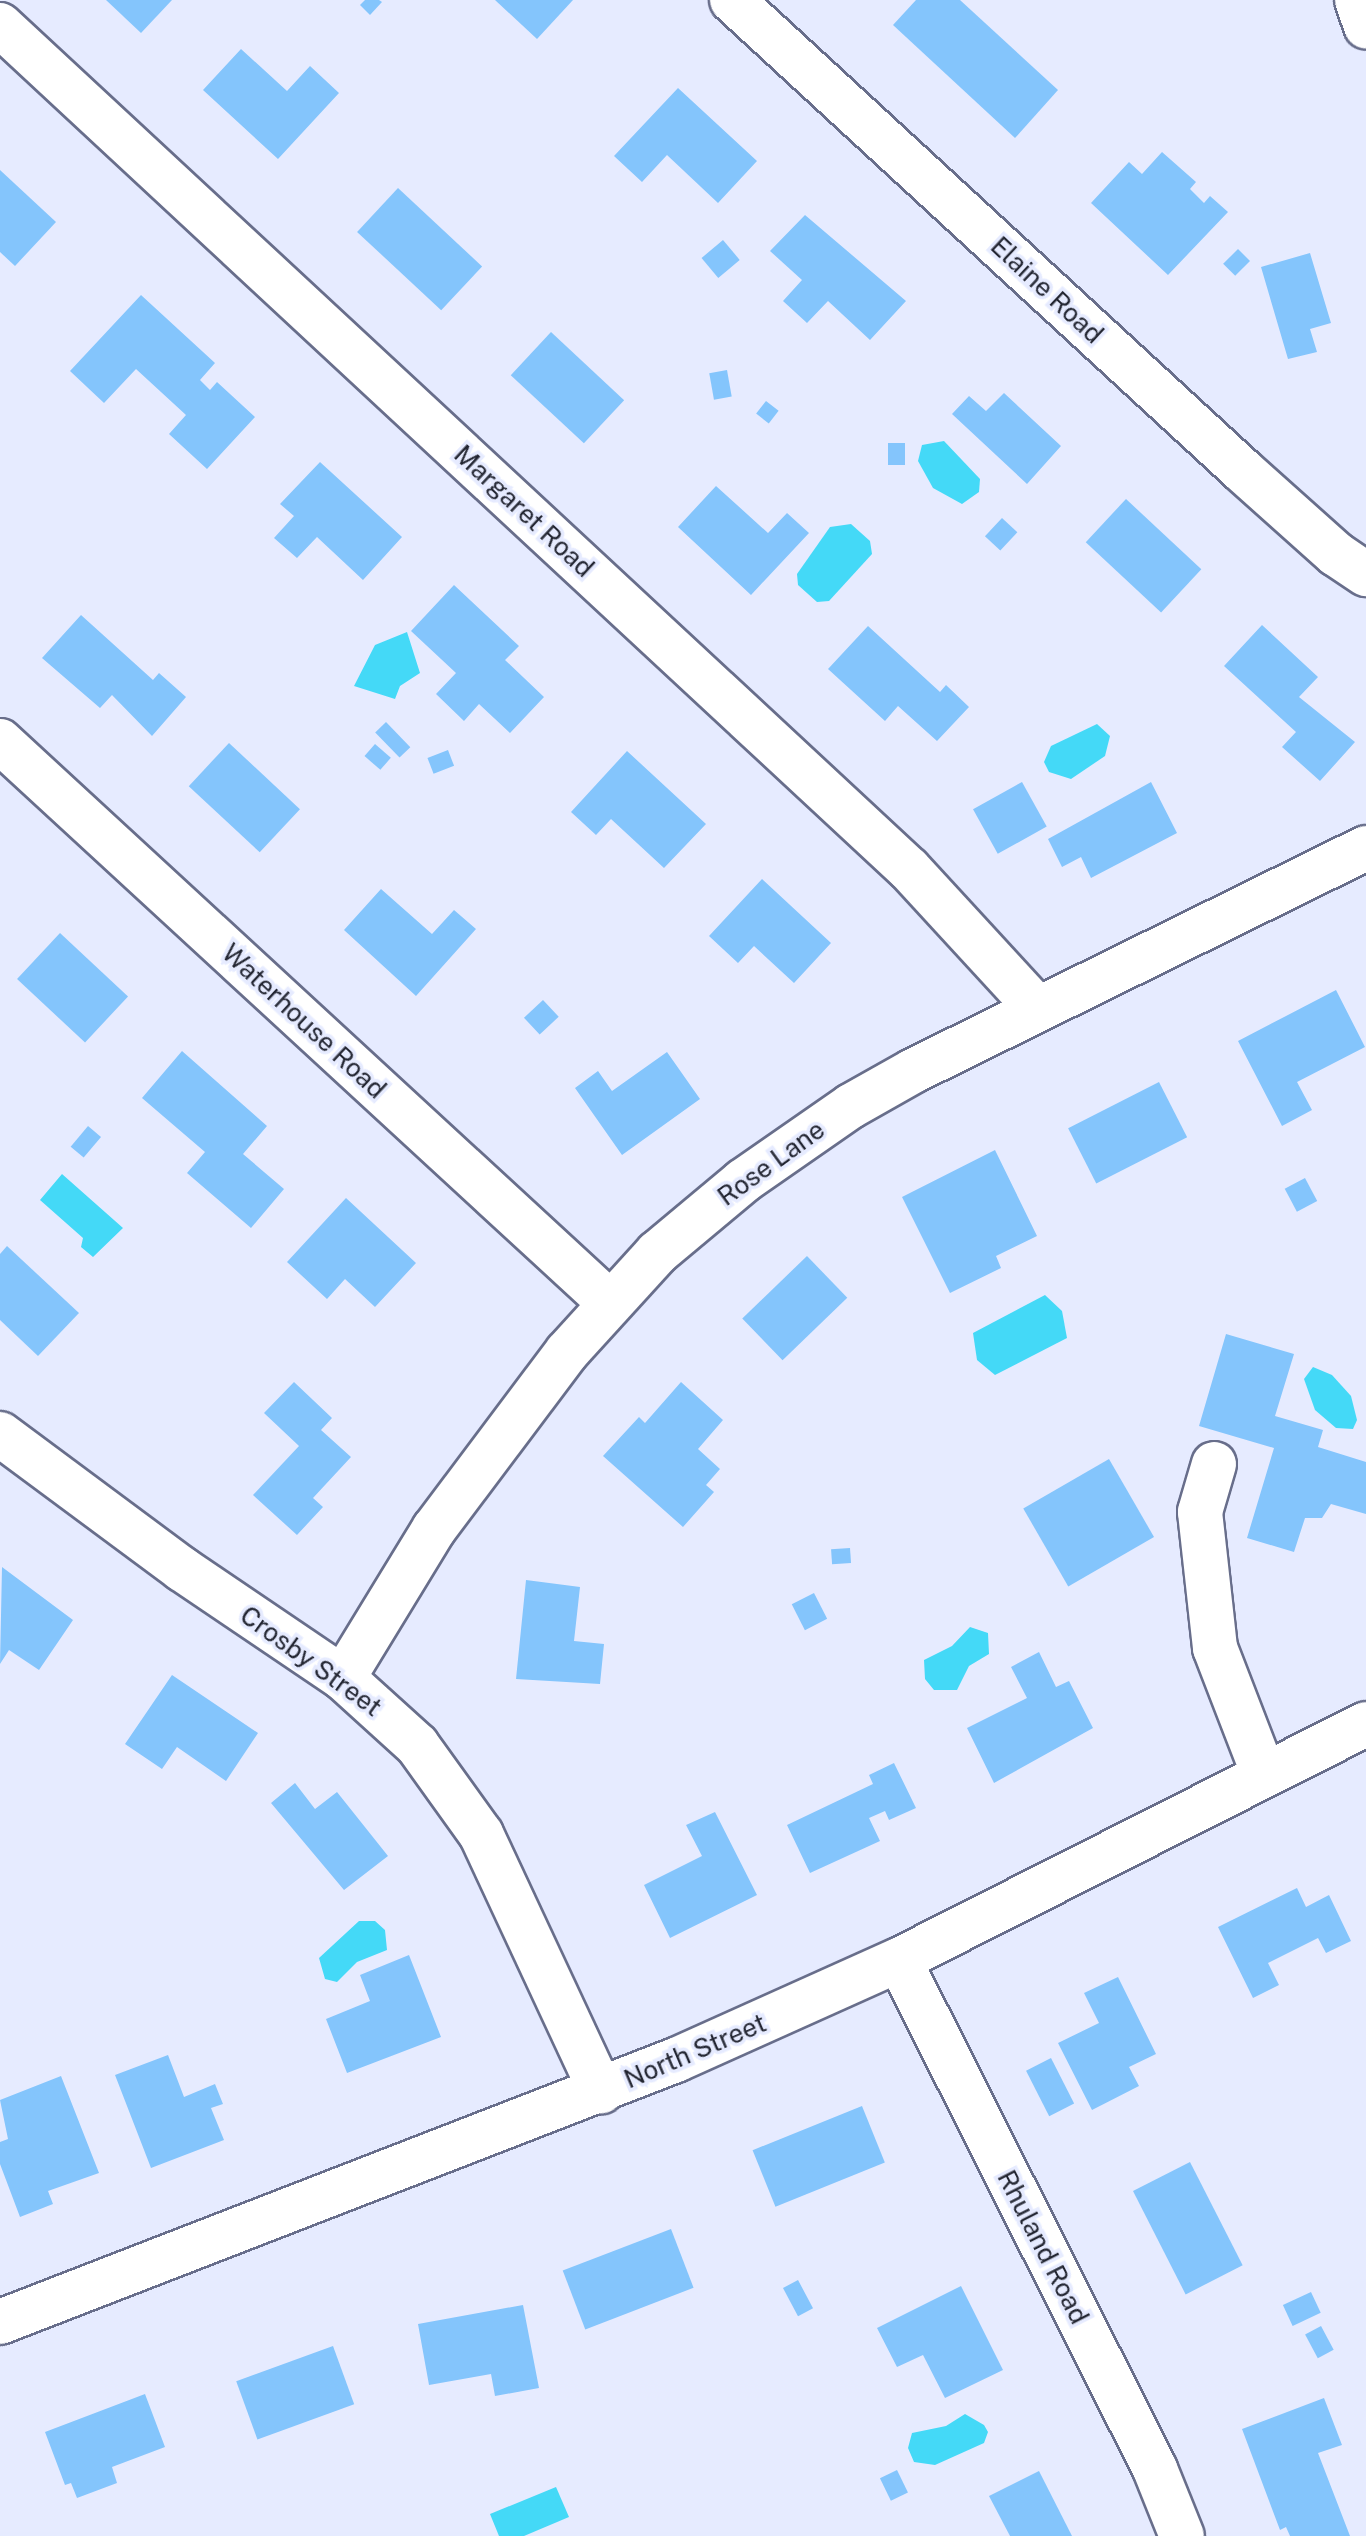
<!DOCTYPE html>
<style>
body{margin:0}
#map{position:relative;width:1366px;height:2536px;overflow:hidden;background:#e6ebff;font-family:"Public Sans",sans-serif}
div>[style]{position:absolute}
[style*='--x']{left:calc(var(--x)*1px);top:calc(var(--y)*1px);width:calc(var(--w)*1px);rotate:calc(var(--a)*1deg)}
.water>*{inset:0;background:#44d9f7}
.building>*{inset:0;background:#84c5fc;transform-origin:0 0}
.roads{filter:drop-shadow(2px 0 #686e8b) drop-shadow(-2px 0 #686e8b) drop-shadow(0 2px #686e8b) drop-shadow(0 -2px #686e8b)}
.minor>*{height:44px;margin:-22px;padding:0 22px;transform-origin:22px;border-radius:22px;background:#fff}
span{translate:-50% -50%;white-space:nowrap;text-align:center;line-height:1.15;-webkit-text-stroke:7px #e6ebff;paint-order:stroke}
.street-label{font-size:26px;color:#232632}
</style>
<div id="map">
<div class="water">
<i style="clip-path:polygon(944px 441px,980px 479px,979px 492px,962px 504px,933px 488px,918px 461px,922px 445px)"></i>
<i style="clip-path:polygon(851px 524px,870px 541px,872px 554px,829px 601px,817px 602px,798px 585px,797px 574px,830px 527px)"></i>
<i style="clip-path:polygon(407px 632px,420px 673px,400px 686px,395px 699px,354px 686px,375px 645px)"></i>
<i style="clip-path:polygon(1097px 724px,1110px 736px,1105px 756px,1071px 779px,1049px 772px,1044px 762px,1051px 746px)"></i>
<i style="clip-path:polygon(62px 1174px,123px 1228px,93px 1257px,81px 1247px,83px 1238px,40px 1200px)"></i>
<i style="clip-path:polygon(1045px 1295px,1062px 1311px,1067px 1338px,995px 1375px,977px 1360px,973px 1333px)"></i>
<i style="clip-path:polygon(1313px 1367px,1332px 1375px,1351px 1396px,1357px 1420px,1353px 1429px,1336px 1428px,1315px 1410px,1304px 1379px)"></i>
<i style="clip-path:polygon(970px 1627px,988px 1633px,989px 1654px,969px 1666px,957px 1690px,934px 1690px,925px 1679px,924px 1660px,952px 1646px)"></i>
<i style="clip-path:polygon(359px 1921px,375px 1921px,385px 1930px,387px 1950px,357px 1962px,337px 1982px,325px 1979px,319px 1958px)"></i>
<i style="clip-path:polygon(965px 2414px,984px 2425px,988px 2432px,984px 2443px,935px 2465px,914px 2462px,908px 2448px,912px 2433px,946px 2426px)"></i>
<i style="clip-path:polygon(556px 2487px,569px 2517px,524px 2536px,499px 2536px,490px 2514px)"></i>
</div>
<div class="building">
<i style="clip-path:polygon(106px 0,172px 0,141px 33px)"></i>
<i style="clip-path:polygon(365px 0,379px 0,382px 2px,370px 15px,360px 5px)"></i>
<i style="clip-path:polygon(495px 0,573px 0,537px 39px)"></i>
<i style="clip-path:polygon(916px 0,960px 0,1058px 90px,1015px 138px,893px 25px)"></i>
<i style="clip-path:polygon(241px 49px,287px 91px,310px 66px,339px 93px,278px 159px,203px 90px)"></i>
<i style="clip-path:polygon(678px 88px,757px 161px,718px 203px,667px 155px,642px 182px,614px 156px)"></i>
<i style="clip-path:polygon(1162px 152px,1196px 182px,1190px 189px,1204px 203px,1210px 196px,1228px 212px,1168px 275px,1091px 203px,1129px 162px,1142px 174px)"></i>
<i style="clip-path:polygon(0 170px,56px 222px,15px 266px,0 252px)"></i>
<i style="left:398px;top:188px;width:115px;height:60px;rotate:43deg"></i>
<i style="clip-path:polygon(805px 215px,906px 301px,870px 340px,828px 301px,807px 323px,783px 301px,802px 280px,770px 251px)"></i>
<i style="left:723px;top:240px;width:26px;height:28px;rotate:50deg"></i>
<i style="left:1238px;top:249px;width:17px;height:21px;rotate:45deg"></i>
<i style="clip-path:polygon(1310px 253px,1331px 323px,1310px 329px,1317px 352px,1288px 359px,1261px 267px)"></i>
<i style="clip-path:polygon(141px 295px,215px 363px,200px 380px,210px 390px,217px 382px,255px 417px,207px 469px,169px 434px,186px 415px,136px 369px,104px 403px,70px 371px)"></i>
<i style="left:551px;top:332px;width:100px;height:59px;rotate:43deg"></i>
<i style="left:727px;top:370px;width:27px;height:18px;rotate:80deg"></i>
<i style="clip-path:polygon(1004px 393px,1061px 446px,1027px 484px,952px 414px,969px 396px,986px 411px)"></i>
<i style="left:766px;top:401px;width:16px;height:16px;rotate:38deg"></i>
<i style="left:888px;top:443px;width:17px;height:22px"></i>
<i style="clip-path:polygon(320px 462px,402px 537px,363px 580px,317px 537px,297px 558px,274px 538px,294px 516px,280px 504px)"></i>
<i style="clip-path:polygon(716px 486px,768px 533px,787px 513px,809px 533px,751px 595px,678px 527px)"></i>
<i style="left:1126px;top:499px;width:103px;height:59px;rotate:43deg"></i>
<i style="left:1002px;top:518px;width:21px;height:25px;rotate:43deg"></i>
<i style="clip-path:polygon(454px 585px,519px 646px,505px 660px,544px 697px,510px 733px,479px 704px,464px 721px,436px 694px,456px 673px,411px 631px)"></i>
<i style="clip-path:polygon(81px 615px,153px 680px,159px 673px,186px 697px,152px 736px,112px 695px,100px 708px,42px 658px)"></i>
<i style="clip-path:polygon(1262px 625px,1318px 677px,1299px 697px,1355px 742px,1320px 781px,1282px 747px,1296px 732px,1224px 666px)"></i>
<i style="clip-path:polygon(868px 626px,940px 692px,946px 685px,969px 707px,937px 741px,898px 706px,885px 721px,828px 669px)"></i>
<i style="left:386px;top:722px;width:35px;height:15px;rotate:46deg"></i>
<i style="left:229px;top:743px;width:97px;height:59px;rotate:43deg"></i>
<i style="left:375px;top:744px;width:21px;height:16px;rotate:41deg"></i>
<i style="left:448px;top:750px;width:17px;height:22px;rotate:69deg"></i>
<i style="clip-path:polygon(627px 751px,706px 824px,664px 868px,611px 819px,596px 835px,571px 812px)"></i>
<i style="left:1022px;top:782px;width:51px;height:56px;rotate:61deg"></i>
<i style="clip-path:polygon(1151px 782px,1177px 833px,1091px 878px,1081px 857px,1062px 867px,1048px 839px)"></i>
<i style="clip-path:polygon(762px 879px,831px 943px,794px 983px,754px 946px,738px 963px,709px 936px)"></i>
<i style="clip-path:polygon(381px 889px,432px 934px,454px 910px,476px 929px,416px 996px,344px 930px)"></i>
<i style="left:60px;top:933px;width:93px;height:63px;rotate:43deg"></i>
<i style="clip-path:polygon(1336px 990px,1365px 1047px,1297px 1082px,1312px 1110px,1282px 1126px,1238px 1041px)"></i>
<i style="left:543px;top:1000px;width:23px;height:26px;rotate:47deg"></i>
<i style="clip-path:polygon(182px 1051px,267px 1126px,243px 1154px,284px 1189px,251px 1228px,187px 1173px,205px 1152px,142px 1098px)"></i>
<i style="clip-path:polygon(667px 1052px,700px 1099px,622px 1155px,575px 1088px,598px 1071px,612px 1091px)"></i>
<i style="left:1159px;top:1082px;width:62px;height:102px;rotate:63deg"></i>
<i style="left:88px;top:1126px;width:17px;height:27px;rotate:40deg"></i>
<i style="clip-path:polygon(995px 1150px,1037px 1236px,996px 1256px,1001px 1268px,950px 1293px,902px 1197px)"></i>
<i style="left:1305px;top:1178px;width:26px;height:23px;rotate:62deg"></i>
<i style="clip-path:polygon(346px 1198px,416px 1263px,375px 1307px,345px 1279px,327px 1299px,287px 1262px)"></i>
<i style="clip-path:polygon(7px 1246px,79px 1313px,38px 1356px,0 1320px,0 1254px)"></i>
<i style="left:807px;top:1256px;width:58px;height:90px;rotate:46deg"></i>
<i style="clip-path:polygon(1226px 1334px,1294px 1354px,1275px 1416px,1323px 1430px,1318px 1447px,1366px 1462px,1366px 1514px,1331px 1504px,1322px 1518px,1305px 1518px,1294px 1552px,1247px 1538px,1274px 1448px,1199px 1426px)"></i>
<i style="clip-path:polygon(294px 1382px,332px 1418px,321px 1430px,351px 1457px,313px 1498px,323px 1507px,297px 1535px,253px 1495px,299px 1446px,264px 1413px)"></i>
<i style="clip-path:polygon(681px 1382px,723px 1420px,698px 1449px,720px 1469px,706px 1485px,714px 1492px,683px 1527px,603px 1456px,639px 1417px,645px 1423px)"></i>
<i style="left:1109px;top:1459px;width:90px;height:99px;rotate:60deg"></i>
<i style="left:850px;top:1548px;width:15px;height:19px;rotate:86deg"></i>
<i style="clip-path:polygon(2px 1567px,73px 1620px,39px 1670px,9px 1650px,0 1664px)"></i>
<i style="clip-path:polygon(526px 1580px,580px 1587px,574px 1641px,604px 1644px,600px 1684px,516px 1679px)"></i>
<i style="left:814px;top:1593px;width:29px;height:25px;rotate:63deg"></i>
<i style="clip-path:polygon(1039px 1652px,1056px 1687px,1069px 1681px,1093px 1728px,994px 1783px,967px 1728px,1027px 1698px,1011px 1667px)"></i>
<i style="clip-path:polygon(172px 1675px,258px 1733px,226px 1781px,177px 1747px,162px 1769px,125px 1744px)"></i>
<i style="clip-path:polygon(894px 1763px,916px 1808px,889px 1820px,885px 1811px,869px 1818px,880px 1841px,810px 1873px,787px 1825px,873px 1784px,869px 1775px)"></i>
<i style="clip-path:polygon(295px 1783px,315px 1809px,337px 1792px,388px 1856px,344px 1890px,271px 1803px)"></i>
<i style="clip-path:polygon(715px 1812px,757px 1895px,670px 1938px,644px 1885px,702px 1856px,686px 1825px)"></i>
<i style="clip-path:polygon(1297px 1888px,1306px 1907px,1329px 1895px,1351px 1941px,1326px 1953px,1318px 1938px,1268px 1963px,1279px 1985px,1253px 1998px,1218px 1927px)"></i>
<i style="clip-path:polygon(409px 1955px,441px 2037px,347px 2073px,326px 2019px,370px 2001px,360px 1975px)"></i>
<i style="clip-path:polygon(1118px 1977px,1156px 2054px,1129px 2067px,1139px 2086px,1092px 2110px,1058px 2043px,1099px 2023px,1084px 1993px)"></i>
<i style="clip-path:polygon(168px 2055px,184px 2097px,215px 2084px,223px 2104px,211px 2108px,224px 2140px,151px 2168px,115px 2075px)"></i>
<i style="left:1051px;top:2058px;width:51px;height:28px;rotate:63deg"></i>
<i style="clip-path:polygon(61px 2076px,99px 2173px,48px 2191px,53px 2204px,20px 2217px,0 2164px,0 2142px,8px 2139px,0 2100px)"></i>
<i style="left:862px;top:2106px;width:61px;height:118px;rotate:68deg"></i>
<i style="left:1190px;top:2162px;width:116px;height:64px;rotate:63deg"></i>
<i style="left:671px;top:2229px;width:63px;height:116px;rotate:69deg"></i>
<i style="left:798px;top:2280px;width:32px;height:17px;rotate:62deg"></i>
<i style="clip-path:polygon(961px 2286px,1003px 2370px,945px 2398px,923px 2355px,897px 2367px,877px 2328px)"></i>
<i style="left:1311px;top:2292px;width:23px;height:31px;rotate:65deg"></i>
<i style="clip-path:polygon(523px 2305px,539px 2388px,495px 2396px,491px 2374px,429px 2385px,418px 2324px)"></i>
<i style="left:1321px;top:2326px;width:27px;height:18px;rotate:62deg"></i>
<i style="left:333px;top:2346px;width:62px;height:103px;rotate:70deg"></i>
<i style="clip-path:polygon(145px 2394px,165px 2447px,112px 2467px,117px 2483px,77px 2498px,71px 2483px,65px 2485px,45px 2432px)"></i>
<i style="clip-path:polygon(1324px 2398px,1342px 2445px,1318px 2453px,1350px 2536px,1290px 2536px,1286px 2527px,1280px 2530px,1242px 2429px)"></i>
<i style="left:897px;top:2470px;width:25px;height:19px;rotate:64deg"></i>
<i style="clip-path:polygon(1039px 2471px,1072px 2536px,1010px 2536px,989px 2496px)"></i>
</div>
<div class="roads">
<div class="minor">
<i style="--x:732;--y:0;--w:694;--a:42.66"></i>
<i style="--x:1242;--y:470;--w:126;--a:41.8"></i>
<i style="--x:1336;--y:554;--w:36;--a:34"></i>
<i style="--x:1357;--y:0;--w:28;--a:71"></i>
<i style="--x:0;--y:25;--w:1240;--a:42.88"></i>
<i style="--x:909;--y:869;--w:189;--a:47.4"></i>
<i style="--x:0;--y:741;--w:827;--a:42.65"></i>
<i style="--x:0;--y:1434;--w:227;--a:36.6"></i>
<i style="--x:182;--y:1569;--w:194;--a:34.1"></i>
<i style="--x:343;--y:1678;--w:100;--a:42.2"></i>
<i style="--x:417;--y:1745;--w:110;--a:54.3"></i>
<i style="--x:481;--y:1834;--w:284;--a:65"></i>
<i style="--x:1214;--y:1464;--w:50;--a:106.3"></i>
<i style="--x:1200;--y:1512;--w:137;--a:83.7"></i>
<i style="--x:1215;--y:1648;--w:136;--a:68.9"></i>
<i style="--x:343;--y:1678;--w:175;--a:-58.6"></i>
<i style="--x:434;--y:1529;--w:221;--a:-53.1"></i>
<i style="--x:567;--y:1352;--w:134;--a:-47.7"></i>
<i style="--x:657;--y:1253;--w:112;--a:-39.9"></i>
<i style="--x:743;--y:1181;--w:131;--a:-34.8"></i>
<i style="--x:851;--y:1106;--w:71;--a:-29.4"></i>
<i style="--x:913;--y:1071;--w:505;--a:-26.21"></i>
<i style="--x:899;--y:1960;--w:570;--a:63.3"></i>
<i style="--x:1155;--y:2469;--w:72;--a:68.1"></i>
<i style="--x:0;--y:2322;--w:725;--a:-21.19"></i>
<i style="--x:676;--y:2060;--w:244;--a:-24.2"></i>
<i style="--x:899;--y:1960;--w:523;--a:-26.81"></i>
</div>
</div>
<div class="street-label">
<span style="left:1047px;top:290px;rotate:43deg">Elaine Road</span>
<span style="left:524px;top:511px;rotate:43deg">Margaret Road</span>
<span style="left:304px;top:1021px;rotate:43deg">Waterhouse Road</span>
<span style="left:771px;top:1163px;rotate:-36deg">Rose Lane</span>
<span style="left:311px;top:1661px;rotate:36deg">Crosby Street</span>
<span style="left:695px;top:2051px;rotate:-23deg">North Street</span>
<span style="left:1043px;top:2247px;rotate:63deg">Rhuland Road</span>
</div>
</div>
